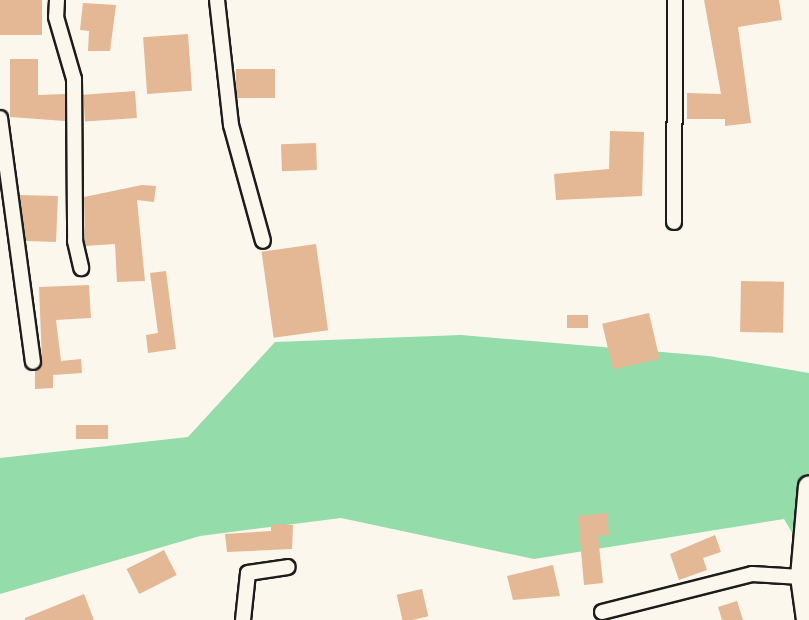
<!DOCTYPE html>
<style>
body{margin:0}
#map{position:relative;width:809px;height:620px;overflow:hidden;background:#fbf7ec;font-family:Dekko,sans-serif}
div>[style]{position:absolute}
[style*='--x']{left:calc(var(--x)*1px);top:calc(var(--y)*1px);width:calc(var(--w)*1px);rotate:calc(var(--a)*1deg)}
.green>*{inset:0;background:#94dcaa}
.building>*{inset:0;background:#e4b795;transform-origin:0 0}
.roads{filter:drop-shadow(2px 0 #1c1c1c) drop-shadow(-2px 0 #1c1c1c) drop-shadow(0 2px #1c1c1c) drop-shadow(0 -2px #1c1c1c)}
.street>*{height:14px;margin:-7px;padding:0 7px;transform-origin:7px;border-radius:7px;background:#fbf7ec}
.secondary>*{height:20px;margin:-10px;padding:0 10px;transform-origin:10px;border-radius:10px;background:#fbf7ec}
span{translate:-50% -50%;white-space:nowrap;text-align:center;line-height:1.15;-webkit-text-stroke:5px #fbf7ec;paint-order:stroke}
</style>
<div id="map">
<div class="green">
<i style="clip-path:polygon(461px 335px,709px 356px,809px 373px,809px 561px,784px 519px,534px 559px,341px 518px,200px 536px,0 594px,0 458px,188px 437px,275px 342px)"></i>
</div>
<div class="building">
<i style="left:0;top:0;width:42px;height:35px"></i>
<i style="clip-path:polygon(704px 0,779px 0,782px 20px,738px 27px,751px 123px,725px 126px,725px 119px,687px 119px,687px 93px,721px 94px)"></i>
<i style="clip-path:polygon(83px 3px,116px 5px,110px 51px,88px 51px,89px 31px,80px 30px)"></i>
<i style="left:188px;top:34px;width:57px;height:45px;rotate:86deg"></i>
<i style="clip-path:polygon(10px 59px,38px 59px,38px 95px,65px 94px,65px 121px,10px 117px)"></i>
<i style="left:236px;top:69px;width:39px;height:29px"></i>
<i style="left:135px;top:91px;width:27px;height:52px;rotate:86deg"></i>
<i style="clip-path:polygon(610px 131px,644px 132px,642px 196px,556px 200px,554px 174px,609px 169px)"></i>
<i style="left:316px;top:143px;width:27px;height:35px;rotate:88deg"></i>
<i style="clip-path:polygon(142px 185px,156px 186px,154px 202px,137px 200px,145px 281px,117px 282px,115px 244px,85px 246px,84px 197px)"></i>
<i style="clip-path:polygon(19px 195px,58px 196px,56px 242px,26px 241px)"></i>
<i style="left:316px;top:244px;width:87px;height:55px;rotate:82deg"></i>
<i style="clip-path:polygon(166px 271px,176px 349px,148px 353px,146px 335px,158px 333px,150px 273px)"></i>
<i style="left:741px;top:281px;width:43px;height:51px;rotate:1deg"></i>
<i style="clip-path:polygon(89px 285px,91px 318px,56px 320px,61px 361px,81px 359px,82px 373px,53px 375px,53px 388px,35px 389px,35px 371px,42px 361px,39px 287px)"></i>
<i style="left:649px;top:313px;width:47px;height:48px;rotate:77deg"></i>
<i style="left:567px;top:315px;width:21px;height:13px"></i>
<i style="left:76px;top:425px;width:32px;height:14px"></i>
<i style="clip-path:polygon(607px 513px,609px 535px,598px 536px,603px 583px,584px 585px,578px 516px)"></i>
<i style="clip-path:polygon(271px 524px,293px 525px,292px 549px,227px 552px,225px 534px,271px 531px)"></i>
<i style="clip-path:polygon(715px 535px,721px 552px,703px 558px,707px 570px,679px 580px,670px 554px)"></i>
<i style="left:164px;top:550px;width:28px;height:42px;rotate:63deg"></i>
<i style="clip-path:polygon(553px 565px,560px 596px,513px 600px,507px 576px)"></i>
<i style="left:422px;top:589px;width:28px;height:26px;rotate:77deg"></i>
<i style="clip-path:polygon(84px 594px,94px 620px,25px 620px,25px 618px)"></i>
<i style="clip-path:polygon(737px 601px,743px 620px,722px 620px,718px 607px)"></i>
</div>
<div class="roads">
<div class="street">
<i style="--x:57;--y:0;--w:17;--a:93"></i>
<i style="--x:56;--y:17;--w:65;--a:73.8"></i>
<i style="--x:74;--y:79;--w:162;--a:89.6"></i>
<i style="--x:75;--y:241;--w:28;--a:77"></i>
<i style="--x:217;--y:0;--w:126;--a:83.6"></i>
<i style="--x:231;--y:125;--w:120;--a:74.6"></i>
<i style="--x:0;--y:118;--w:246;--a:82.3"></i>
<i style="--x:674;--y:222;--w:222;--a:-89.7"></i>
<i style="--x:602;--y:612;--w:155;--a:-14.2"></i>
<i style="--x:752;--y:574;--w:49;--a:3.5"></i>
<i style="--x:243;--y:620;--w:47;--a:-83.9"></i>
<i style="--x:248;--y:573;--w:40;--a:-8.5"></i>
</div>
<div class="secondary">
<i style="--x:807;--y:620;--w:43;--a:-97.9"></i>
<i style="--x:801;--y:577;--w:91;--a:-85"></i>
</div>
</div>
</div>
